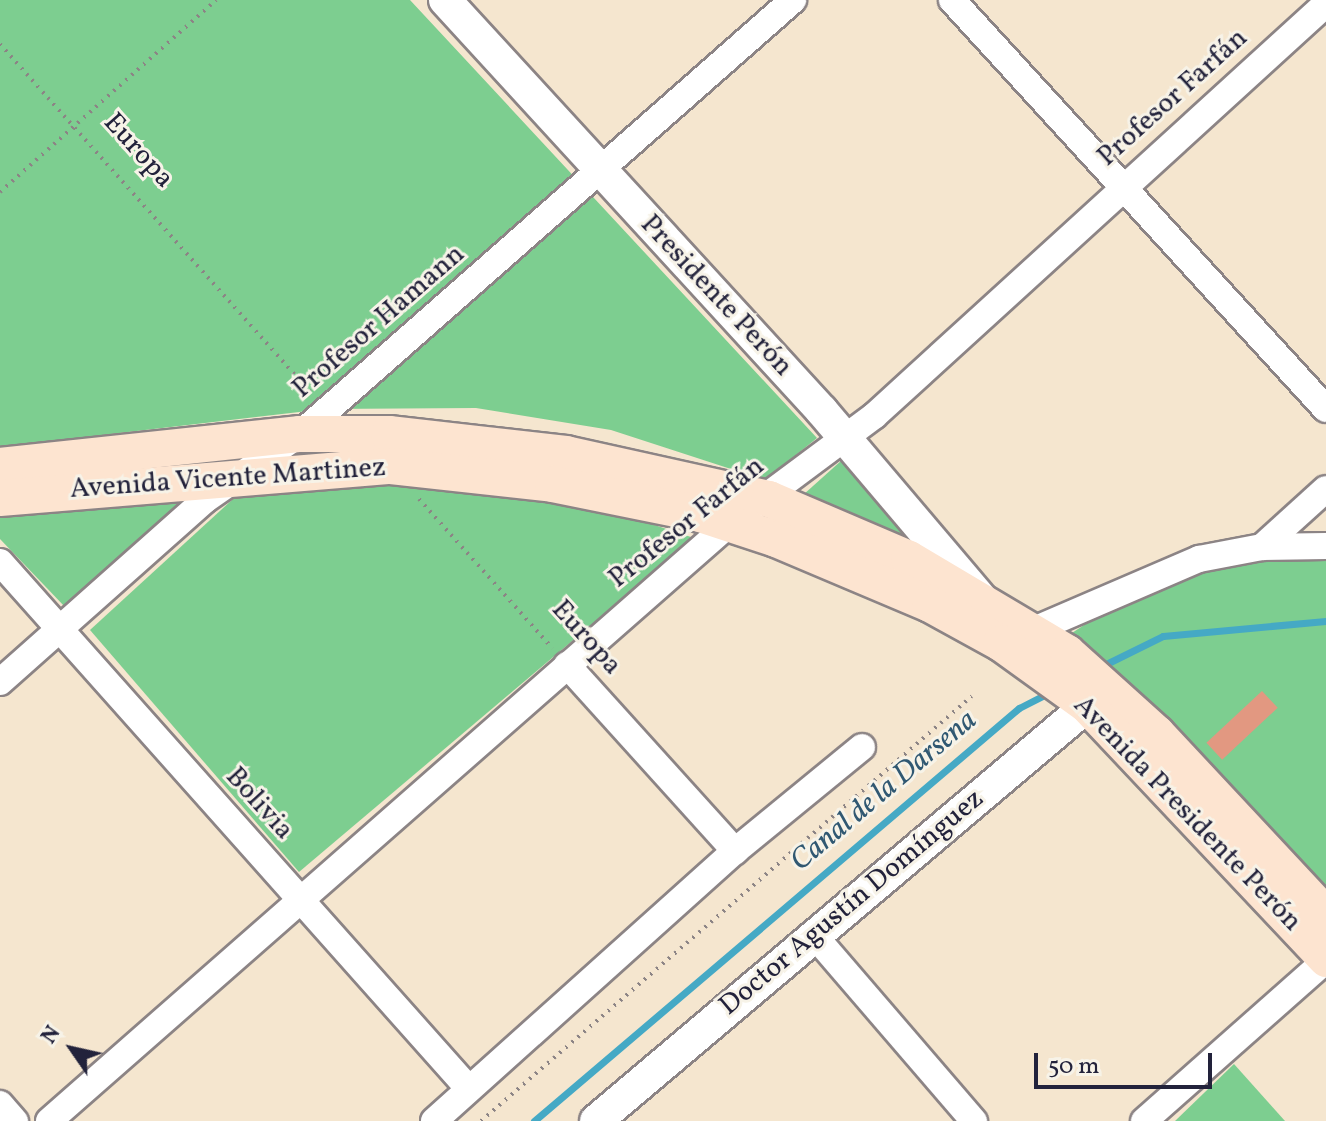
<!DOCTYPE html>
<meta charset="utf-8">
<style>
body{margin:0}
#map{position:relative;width:1326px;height:1121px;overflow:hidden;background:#f5e6cf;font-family:Vollkorn,serif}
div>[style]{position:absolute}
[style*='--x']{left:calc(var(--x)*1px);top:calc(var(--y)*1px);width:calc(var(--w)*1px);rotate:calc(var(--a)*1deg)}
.green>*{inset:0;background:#7dce90}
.stream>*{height:7px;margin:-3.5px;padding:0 3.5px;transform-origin:3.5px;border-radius:3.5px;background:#45a9c5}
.building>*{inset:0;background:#e29881;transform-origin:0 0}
.path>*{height:4px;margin-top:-2px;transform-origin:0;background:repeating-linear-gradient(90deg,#8c8485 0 2px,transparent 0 8px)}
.roads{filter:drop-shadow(2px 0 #8c8485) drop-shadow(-2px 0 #8c8485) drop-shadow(0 2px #8c8485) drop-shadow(0 -2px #8c8485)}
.minor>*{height:26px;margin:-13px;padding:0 13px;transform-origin:13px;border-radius:13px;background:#fff}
.tertiary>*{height:32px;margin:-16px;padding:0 16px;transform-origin:16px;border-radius:16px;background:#fff}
.secondary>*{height:36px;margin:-18px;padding:0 18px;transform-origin:18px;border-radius:18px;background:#fde4d0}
span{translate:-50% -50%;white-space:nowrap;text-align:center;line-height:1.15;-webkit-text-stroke:6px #f7f3e8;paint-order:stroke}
.street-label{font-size:28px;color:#22223b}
.water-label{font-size:30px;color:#305872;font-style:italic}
.north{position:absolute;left:32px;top:1009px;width:80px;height:80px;-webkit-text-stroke:6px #f7f3e8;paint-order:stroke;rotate:304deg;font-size:22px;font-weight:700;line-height:32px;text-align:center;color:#22223b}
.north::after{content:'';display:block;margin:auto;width:28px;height:36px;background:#22223b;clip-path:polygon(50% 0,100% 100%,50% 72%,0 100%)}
.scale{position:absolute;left:1034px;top:1053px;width:178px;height:36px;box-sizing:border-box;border:4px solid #22223b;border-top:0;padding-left:10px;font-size:24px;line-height:28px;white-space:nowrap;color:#22223b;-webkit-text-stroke:6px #f7f3e8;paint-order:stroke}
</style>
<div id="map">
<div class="green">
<i style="clip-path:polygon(0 0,410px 0,817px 438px,765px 480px,611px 430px,476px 408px,325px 409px,0 447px)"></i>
<i style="clip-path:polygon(842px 460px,917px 546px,803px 495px)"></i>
<i style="clip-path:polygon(324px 481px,460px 486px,621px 514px,694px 538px,299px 872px,90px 630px,245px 488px)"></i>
<i style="clip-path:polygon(180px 492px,182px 503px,65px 607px,0 539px,0 508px)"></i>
<i style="clip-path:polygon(1261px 559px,1326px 559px,1326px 894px,1169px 719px,1069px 635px,1123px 599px,1197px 570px)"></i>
<i style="clip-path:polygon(1234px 1064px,1285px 1121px,1175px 1121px)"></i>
</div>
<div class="stream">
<i style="--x:1098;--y:668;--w:72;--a:-26.2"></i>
<i style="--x:1163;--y:636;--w:164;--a:-5.3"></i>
<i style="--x:534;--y:1121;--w:637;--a:-40.42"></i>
<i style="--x:1019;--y:708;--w:37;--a:-27"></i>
</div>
<div class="building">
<i style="left:1262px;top:691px;width:23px;height:76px;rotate:47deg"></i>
</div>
<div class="path">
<i style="--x:0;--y:44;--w:466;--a:48.3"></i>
<i style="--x:0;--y:192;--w:289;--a:-41.6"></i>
<i style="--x:419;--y:499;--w:200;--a:48.2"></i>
<i style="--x:481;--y:1121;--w:649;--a:-40.88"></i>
</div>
<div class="roads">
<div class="minor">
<i style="--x:952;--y:0;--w:554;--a:47.56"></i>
<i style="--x:1262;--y:547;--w:86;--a:-42.2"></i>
<i style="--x:0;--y:562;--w:705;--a:48.33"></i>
<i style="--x:1020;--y:636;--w:195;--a:-23.3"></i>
<i style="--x:1199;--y:559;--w:64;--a:-10.8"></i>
<i style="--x:1262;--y:547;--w:64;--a:-0.9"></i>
<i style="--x:567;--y:665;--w:251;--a:47.9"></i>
<i style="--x:0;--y:682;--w:274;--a:-41.6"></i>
<i style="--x:205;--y:500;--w:116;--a:-34.8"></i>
<i style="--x:300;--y:434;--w:657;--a:-41.36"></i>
<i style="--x:813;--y:934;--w:247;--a:49.3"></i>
<i style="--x:0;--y:1104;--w:23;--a:49"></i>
<i style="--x:49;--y:1121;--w:905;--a:-41.28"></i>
<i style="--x:729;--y:524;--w:181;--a:-36.7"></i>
<i style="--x:874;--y:416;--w:612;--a:-42.35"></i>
<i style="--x:434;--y:1121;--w:404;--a:-41.9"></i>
<i style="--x:735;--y:851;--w:164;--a:-39.3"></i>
<i style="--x:1144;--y:1121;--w:243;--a:-41.5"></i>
</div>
<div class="tertiary">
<i style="--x:445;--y:0;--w:558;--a:47.47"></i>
<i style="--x:822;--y:411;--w:244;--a:49.7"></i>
<i style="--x:596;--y:1121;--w:669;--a:-40.21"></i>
</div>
<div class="secondary">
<i style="--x:0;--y:466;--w:302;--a:-6.1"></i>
<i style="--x:300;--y:434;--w:89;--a:0"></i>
<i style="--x:389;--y:434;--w:178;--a:6.4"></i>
<i style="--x:566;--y:454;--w:208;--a:12.5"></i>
<i style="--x:769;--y:499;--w:152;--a:23.2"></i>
<i style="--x:909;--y:559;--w:184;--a:30.7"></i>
<i style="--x:1067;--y:653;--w:121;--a:42"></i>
<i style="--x:1157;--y:734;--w:248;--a:47"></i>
<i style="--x:0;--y:498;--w:392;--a:-4.7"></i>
<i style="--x:391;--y:466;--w:163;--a:6.3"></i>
<i style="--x:553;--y:484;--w:150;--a:11.5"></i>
<i style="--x:700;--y:514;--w:80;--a:18.2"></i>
<i style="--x:776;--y:539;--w:167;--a:22.9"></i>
<i style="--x:930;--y:604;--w:81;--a:28.8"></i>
<i style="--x:1001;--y:643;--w:106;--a:35.8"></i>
<i style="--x:1087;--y:705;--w:349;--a:46.7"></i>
</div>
</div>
<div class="street-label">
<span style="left:1173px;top:98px;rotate:-42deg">Profesor Farfán</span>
<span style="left:138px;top:151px;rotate:48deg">Europa</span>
<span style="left:716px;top:296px;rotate:47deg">Presidente Perón</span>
<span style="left:379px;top:322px;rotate:-41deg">Profesor Hamann</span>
<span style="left:228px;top:479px;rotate:-4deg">Avenida Vicente Martinez</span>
<span style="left:687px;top:523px;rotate:-39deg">Profesor Farfán</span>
<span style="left:586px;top:638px;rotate:48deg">Europa</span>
<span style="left:259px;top:804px;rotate:48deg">Bolivia</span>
<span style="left:1187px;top:814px;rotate:46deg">Avenida Presidente Perón</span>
<span style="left:852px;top:903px;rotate:-40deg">Doctor Agustín Domínguez</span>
</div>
<div class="water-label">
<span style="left:884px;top:791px;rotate:-40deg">Canal de la Darsena</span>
</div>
<div class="north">N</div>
<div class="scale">50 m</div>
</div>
